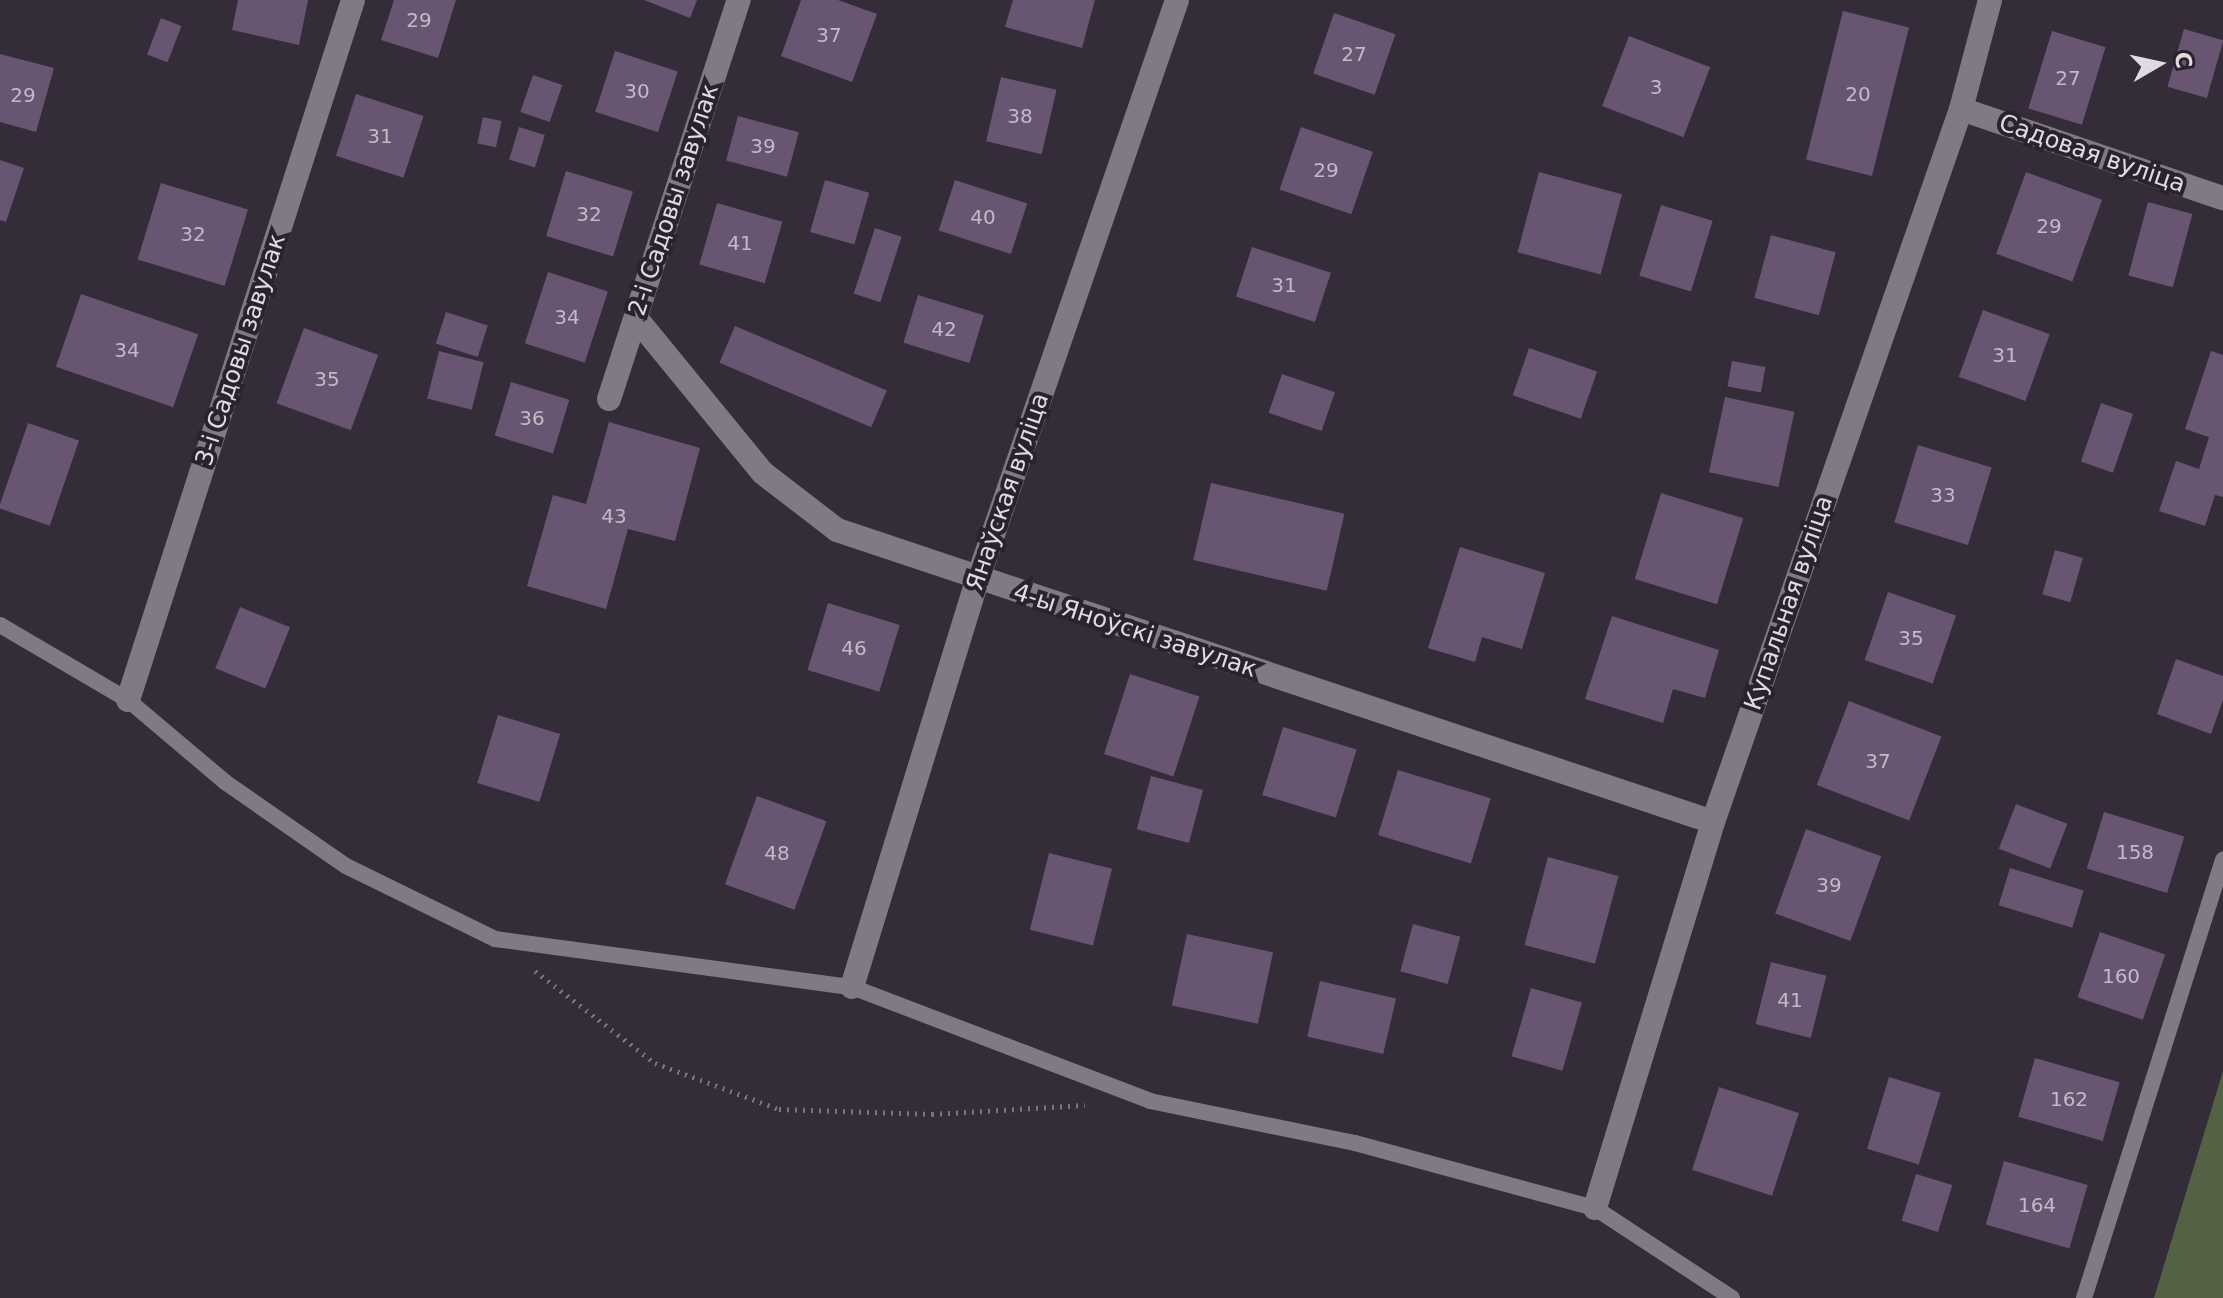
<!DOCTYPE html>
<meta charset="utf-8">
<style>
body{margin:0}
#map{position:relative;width:2223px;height:1298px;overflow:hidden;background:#342c38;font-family:"DejaVu Sans",sans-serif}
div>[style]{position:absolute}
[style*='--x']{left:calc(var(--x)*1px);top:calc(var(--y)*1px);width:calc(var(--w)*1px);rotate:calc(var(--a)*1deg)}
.forest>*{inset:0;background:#536244}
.building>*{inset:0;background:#685571;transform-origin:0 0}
.path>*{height:5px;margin-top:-2.5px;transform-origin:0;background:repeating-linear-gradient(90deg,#7b747f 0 2px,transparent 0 8px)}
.lane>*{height:16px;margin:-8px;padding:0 8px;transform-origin:8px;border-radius:8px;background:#827987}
.street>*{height:24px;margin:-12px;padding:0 12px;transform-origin:12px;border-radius:12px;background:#827987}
.secondary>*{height:24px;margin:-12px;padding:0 12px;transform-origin:12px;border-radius:12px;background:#827987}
span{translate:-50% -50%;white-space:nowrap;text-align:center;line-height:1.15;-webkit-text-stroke:8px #2a222d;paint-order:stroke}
.number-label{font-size:20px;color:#c2bac6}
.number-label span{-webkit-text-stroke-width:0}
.street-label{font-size:24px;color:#e0dbe3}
.north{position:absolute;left:2119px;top:24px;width:80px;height:80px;-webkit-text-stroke:6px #2a222d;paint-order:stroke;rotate:81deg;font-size:22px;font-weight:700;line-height:32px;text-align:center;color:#e0dbe3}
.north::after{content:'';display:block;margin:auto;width:28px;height:36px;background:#e0dbe3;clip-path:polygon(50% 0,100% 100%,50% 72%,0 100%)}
</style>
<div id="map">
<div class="forest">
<i style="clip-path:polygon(2223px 1071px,2223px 1298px,2154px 1298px)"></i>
</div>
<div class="building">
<i style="clip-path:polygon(238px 0,308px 0,299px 45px,232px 30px)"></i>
<i style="clip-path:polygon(394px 0,456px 0,438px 58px,381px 40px)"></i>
<i style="clip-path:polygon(644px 0,697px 0,690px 18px)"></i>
<i style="clip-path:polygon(801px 0,838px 0,877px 14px,852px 82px,781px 56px)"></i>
<i style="clip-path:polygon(1013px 0,1095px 0,1082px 48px,1005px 27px)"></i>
<i style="left:1843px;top:11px;width:68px;height:153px;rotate:14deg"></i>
<i style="left:1334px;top:13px;width:65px;height:64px;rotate:19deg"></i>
<i style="left:161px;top:18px;width:22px;height:39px;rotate:21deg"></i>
<i style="left:2184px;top:29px;width:41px;height:60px;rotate:16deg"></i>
<i style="left:2052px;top:31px;width:56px;height:81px;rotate:17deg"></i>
<i style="left:1629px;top:36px;width:87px;height:75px;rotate:21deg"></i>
<i style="left:615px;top:51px;width:66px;height:64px;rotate:18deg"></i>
<i style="clip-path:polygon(0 54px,54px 68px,36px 132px,0 122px)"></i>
<i style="left:533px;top:75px;width:31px;height:39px;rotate:19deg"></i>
<i style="left:1001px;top:77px;width:57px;height:66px;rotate:13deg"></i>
<i style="left:356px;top:94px;width:71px;height:65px;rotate:18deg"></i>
<i style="left:738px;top:116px;width:63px;height:46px;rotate:15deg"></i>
<i style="left:483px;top:117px;width:19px;height:27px;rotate:12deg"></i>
<i style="left:519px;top:127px;width:27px;height:34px;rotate:17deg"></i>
<i style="left:1301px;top:127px;width:76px;height:66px;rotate:19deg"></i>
<i style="clip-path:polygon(0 160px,24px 168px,6px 222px,0 220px)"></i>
<i style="left:566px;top:171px;width:70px;height:68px;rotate:17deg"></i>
<i style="left:1539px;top:172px;width:86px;height:83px;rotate:15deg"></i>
<i style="left:2026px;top:172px;width:81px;height:87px;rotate:20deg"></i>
<i style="left:825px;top:180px;width:46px;height:54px;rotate:16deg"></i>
<i style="left:955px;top:180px;width:76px;height:53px;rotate:18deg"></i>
<i style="left:161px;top:183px;width:91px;height:80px;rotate:17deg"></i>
<i style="left:2148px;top:202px;width:46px;height:76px;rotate:15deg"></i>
<i style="left:717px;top:203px;width:68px;height:64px;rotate:16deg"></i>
<i style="left:1661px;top:205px;width:54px;height:74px;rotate:17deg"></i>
<i style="left:875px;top:228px;width:28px;height:69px;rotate:18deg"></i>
<i style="left:1771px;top:235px;width:67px;height:65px;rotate:15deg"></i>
<i style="left:1252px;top:247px;width:83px;height:52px;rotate:18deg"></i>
<i style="left:548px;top:272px;width:63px;height:75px;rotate:18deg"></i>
<i style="left:81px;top:294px;width:124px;height:77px;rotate:19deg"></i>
<i style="left:918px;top:295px;width:69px;height:50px;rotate:17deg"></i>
<i style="left:1983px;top:310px;width:71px;height:71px;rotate:20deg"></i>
<i style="left:446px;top:312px;width:44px;height:33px;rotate:18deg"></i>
<i style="left:735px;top:326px;width:165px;height:40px;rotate:23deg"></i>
<i style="left:304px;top:328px;width:79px;height:80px;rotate:20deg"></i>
<i style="left:1529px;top:348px;width:72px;height:50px;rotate:19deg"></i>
<i style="left:439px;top:351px;width:46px;height:49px;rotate:14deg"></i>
<i style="clip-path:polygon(2211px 351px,2223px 355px,2223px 497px,2215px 495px,2205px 526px,2159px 511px,2176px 461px,2199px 469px,2209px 437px,2185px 429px)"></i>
<i style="left:1732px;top:361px;width:34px;height:26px;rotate:10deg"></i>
<i style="left:1282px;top:374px;width:56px;height:41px;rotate:19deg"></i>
<i style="left:511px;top:382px;width:61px;height:56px;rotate:17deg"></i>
<i style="left:1725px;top:397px;width:71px;height:77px;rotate:12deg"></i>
<i style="left:2101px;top:403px;width:34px;height:62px;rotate:19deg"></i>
<i style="clip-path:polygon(609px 422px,700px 448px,675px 541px,628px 529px,606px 609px,527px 586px,553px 495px,586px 504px)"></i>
<i style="left:28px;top:423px;width:54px;height:90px;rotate:19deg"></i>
<i style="left:1918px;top:445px;width:77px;height:81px;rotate:17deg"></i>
<i style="left:1211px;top:483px;width:137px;height:79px;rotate:13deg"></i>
<i style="left:1661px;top:493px;width:86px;height:90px;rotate:17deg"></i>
<i style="clip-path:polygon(1460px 547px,1545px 573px,1522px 649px,1482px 637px,1475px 662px,1428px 648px)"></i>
<i style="left:2055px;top:550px;width:29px;height:46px;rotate:16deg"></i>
<i style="left:1888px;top:592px;width:72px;height:72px;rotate:19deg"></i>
<i style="left:828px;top:603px;width:75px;height:70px;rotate:17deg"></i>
<i style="left:240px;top:607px;width:54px;height:66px;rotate:22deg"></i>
<i style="clip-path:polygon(1612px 616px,1719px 650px,1705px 698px,1673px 689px,1663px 723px,1585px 699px)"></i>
<i style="clip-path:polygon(2176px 659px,2223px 676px,2223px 700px,2211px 734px,2157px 714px)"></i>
<i style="left:1130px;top:674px;width:73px;height:84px;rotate:18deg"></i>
<i style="left:1849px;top:701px;width:99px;height:90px;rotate:21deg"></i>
<i style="left:498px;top:715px;width:65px;height:71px;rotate:17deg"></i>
<i style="left:1283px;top:727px;width:77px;height:71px;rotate:17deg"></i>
<i style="left:1398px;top:770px;width:97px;height:68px;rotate:17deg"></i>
<i style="left:1151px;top:776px;width:54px;height:55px;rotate:15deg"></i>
<i style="left:757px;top:796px;width:74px;height:94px;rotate:20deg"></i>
<i style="left:2016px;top:804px;width:55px;height:48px;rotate:21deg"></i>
<i style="left:2104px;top:812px;width:84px;height:59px;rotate:17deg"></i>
<i style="left:1806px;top:829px;width:80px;height:90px;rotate:20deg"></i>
<i style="left:1049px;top:853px;width:65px;height:79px;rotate:14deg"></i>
<i style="left:1548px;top:857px;width:73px;height:91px;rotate:15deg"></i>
<i style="left:2010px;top:868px;width:77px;height:39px;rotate:17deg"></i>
<i style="left:1413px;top:924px;width:49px;height:49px;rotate:15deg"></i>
<i style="left:2100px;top:932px;width:69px;height:69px;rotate:19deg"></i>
<i style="left:1187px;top:934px;width:88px;height:73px;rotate:12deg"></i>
<i style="left:1771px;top:962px;width:57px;height:64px;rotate:14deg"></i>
<i style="left:1320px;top:981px;width:78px;height:57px;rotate:13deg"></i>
<i style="left:1531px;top:988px;width:53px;height:71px;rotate:16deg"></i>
<i style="left:2035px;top:1058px;width:88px;height:61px;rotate:16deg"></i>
<i style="left:1889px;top:1077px;width:54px;height:75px;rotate:17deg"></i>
<i style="left:1719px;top:1087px;width:84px;height:87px;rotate:18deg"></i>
<i style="left:2004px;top:1161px;width:87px;height:66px;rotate:16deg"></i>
<i style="left:1916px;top:1174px;width:38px;height:49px;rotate:17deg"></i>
</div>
<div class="path">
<i style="--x:535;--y:971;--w:151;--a:37.5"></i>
<i style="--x:655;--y:1063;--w:132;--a:20.4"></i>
<i style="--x:779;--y:1109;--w:153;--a:1.9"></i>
<i style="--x:932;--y:1114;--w:153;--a:-3.4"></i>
</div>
<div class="lane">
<i style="--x:0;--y:625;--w:148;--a:30.4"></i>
<i style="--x:128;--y:700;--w:127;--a:40.2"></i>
<i style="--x:225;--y:782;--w:147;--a:34.8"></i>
<i style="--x:346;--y:866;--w:166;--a:26.1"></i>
<i style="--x:495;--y:939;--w:360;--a:7.7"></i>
<i style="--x:852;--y:987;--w:319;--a:20.9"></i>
<i style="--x:1150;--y:1101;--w:209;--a:11.6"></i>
<i style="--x:1355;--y:1143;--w:249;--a:15.2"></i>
<i style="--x:1595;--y:1208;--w:164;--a:33.3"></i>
<i style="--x:2084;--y:1298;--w:460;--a:-72.4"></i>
</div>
<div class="street">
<i style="--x:1961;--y:109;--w:277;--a:18.8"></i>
<i style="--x:636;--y:318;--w:200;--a:50.7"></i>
<i style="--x:763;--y:473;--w:93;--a:37.6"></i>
<i style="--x:837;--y:530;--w:923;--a:18.43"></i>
<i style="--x:609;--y:399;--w:420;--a:-72"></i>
<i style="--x:128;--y:700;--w:735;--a:-72.18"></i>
<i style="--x:1595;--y:1208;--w:404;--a:-73"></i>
<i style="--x:1713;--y:822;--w:755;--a:-70.82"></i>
<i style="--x:1961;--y:109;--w:113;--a:-75.1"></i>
</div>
<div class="secondary">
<i style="--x:852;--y:987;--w:428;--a:-72.9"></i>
<i style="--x:978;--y:578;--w:611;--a:-71"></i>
</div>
<div class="number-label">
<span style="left:419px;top:20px">29</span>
<span style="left:829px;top:35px">37</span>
<span style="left:1354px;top:54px">27</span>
<span style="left:2068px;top:78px">27</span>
<span style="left:1656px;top:87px">3</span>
<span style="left:637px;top:91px">30</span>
<span style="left:1858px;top:94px">20</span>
<span style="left:23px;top:95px">29</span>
<span style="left:1020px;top:116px">38</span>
<span style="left:380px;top:136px">31</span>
<span style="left:763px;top:146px">39</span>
<span style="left:1326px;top:170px">29</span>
<span style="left:589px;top:214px">32</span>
<span style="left:983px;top:217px">40</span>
<span style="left:2049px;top:226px">29</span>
<span style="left:193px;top:234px">32</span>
<span style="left:740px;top:243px">41</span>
<span style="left:1284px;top:285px">31</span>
<span style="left:567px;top:317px">34</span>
<span style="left:944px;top:329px">42</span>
<span style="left:127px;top:350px">34</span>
<span style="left:2005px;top:355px">31</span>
<span style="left:327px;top:379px">35</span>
<span style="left:532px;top:418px">36</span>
<span style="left:1943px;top:495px">33</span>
<span style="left:614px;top:516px">43</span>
<span style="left:1911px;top:638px">35</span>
<span style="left:854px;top:648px">46</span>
<span style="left:1878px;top:761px">37</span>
<span style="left:2135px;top:852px">158</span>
<span style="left:777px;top:853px">48</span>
<span style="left:1829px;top:885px">39</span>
<span style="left:2121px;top:976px">160</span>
<span style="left:1790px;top:1000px">41</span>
<span style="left:2069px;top:1099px">162</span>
<span style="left:2037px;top:1205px">164</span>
</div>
<div class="street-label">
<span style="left:2092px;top:154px;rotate:19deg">Садовая вуліца</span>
<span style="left:674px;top:200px;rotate:-72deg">2-і Садовы завулак</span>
<span style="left:241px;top:350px;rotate:-72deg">3-і Садовы завулак</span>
<span style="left:1008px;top:492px;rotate:-71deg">Янаўская вуліца</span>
<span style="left:1789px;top:603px;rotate:-71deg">Купальная вуліца</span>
<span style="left:1135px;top:631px;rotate:18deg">4-ы Яноўскі завулак</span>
</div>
<div class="north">С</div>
</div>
